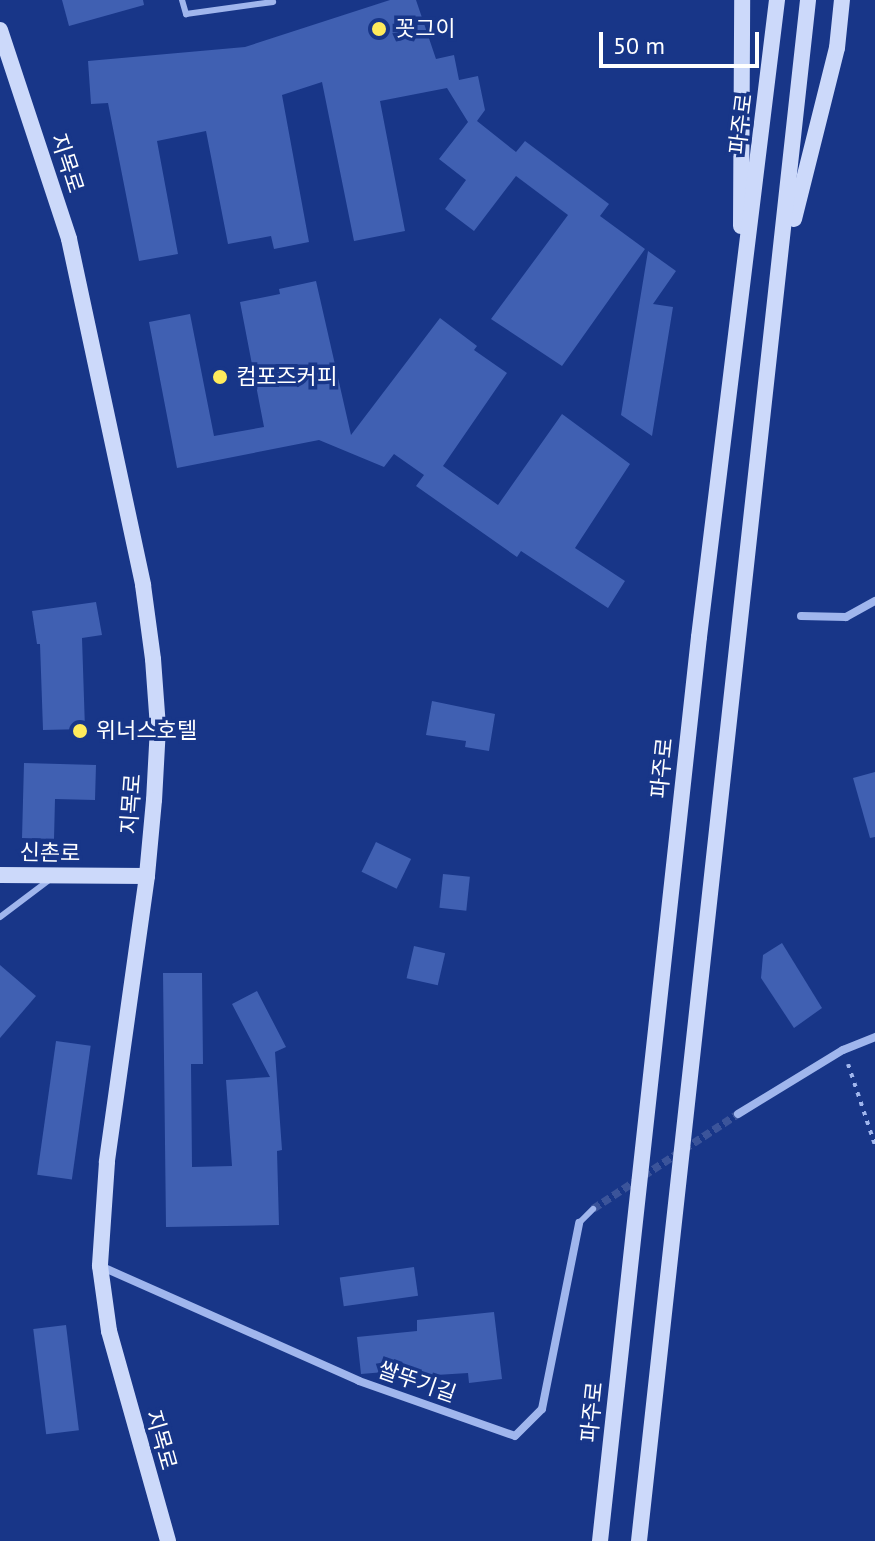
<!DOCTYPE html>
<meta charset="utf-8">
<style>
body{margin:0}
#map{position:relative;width:875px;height:1541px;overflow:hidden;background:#183688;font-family:"PT Sans","Noto Sans KR",sans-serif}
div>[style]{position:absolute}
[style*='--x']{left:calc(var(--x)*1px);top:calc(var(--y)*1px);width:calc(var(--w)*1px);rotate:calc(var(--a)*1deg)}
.building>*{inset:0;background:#4060b2;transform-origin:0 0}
.street-tunnel>*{height:8px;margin-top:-4px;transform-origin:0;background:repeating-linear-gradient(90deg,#3b549a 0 8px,transparent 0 12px)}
.path>*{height:4px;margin-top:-2px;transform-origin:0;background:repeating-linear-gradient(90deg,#a0b6ed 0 4px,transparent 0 10px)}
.lane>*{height:6px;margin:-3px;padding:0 3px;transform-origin:3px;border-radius:3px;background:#a0b6ed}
.street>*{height:8px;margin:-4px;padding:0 4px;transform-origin:4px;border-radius:4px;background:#a0b6ed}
.secondary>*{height:16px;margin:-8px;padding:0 8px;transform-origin:8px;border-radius:8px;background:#ccd9fa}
.dots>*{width:22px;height:22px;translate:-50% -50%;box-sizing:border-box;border:4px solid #183688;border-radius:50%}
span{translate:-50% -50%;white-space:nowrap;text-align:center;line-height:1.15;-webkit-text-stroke:7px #183688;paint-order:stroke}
.poi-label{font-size:22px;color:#fff}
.left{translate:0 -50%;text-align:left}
.street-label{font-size:22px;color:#fff}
.scale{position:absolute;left:599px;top:32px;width:160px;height:36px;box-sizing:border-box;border:4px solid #fff;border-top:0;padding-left:10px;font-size:24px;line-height:28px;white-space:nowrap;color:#fff;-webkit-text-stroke:6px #183688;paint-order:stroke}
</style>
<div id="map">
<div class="building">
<i style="clip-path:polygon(62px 0,143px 0,144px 5px,69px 26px)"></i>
<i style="clip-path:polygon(390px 0,416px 0,436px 59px,454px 55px,459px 80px,478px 76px,485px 110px,477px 121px,516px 152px,525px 141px,609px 204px,600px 216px,645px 249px,562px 366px,491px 319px,568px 215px,516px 176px,474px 231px,445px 209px,466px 180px,439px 159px,468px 122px,447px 88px,380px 101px,405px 231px,354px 241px,322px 82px,282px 95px,309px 242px,274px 249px,271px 236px,228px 244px,206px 131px,157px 141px,178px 254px,139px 261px,108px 103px,91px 104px,88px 61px,245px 47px)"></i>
<i style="clip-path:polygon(648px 251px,676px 271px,653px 304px,673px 307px,652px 436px,621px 415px)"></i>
<i style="clip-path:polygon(316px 281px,351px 435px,440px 318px,477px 346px,474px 350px,507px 373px,443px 466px,498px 505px,562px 414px,630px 464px,575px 548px,625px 581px,608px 608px,521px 551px,517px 557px,416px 486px,424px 475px,394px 454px,384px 467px,319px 440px,177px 468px,149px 322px,190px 314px,214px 436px,264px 427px,240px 302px,280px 294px,279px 289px)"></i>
<i style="clip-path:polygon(96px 602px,102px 635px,82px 638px,85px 729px,43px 730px,40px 644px,37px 644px,32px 611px)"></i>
<i style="clip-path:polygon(432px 701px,495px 714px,489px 751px,465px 747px,466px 741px,426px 735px)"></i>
<i style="clip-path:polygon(24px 763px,96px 765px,95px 800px,55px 799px,54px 839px,22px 838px)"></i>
<i style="clip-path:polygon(875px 772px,875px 837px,870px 838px,853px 778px)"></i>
<i style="left:376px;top:842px;width:39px;height:33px;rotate:26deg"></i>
<i style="left:443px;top:874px;width:27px;height:34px;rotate:6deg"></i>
<i style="clip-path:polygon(782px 943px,822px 1008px,794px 1028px,761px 978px,763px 955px)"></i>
<i style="left:414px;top:946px;width:32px;height:33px;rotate:13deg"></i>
<i style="clip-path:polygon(0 965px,36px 996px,0 1038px)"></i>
<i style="clip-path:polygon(163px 973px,202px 973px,203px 1064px,191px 1064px,192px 1167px,232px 1166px,226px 1080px,270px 1077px,232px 1004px,257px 991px,286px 1047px,275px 1052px,282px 1150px,277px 1151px,279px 1225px,166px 1227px)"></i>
<i style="left:56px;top:1041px;width:35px;height:135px;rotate:8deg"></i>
<i style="left:414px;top:1267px;width:29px;height:75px;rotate:82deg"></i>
<i style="clip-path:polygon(494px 1312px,502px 1379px,469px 1383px,468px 1373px,420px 1376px,420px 1369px,361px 1374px,357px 1337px,417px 1331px,417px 1320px)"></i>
<i style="left:66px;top:1325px;width:106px;height:33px;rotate:83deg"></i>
</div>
<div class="street-tunnel">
<i style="--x:593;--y:1209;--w:173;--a:-33.2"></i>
</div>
<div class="path">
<i style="--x:848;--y:1064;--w:85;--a:71.6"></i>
</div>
<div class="lane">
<i style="--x:182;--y:0;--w:15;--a:74"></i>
<i style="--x:186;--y:14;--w:88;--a:-7.9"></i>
<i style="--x:0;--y:917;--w:60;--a:-36.9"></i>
<i style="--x:579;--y:1223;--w:20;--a:-45"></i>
</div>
<div class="street">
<i style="--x:801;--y:616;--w:45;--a:1.3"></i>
<i style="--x:846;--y:617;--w:33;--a:-29"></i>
<i style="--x:738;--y:1114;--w:123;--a:-31.4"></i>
<i style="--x:843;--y:1050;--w:35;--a:-22"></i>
<i style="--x:100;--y:1266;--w:283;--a:23.9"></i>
<i style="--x:359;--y:1381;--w:165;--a:19.4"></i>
<i style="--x:515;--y:1436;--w:38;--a:-45"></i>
<i style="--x:542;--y:1409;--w:190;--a:-78.7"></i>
</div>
<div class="secondary">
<i style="--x:0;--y:30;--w:220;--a:71.7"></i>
<i style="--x:69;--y:239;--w:354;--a:77.9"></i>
<i style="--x:143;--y:585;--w:75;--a:82.3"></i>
<i style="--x:153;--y:659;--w:68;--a:85.8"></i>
<i style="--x:158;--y:727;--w:73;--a:93.1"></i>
<i style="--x:154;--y:800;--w:76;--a:95.3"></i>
<i style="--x:147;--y:876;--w:289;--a:98"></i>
<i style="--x:107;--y:1162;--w:104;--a:93.9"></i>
<i style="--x:100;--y:1266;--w:66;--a:82.1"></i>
<i style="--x:109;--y:1331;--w:218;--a:74.3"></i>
<i style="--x:794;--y:219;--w:176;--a:-75.9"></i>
<i style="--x:837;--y:48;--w:48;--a:-84.1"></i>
<i style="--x:741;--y:226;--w:226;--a:-89.7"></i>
<i style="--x:0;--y:875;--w:147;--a:0.4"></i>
<i style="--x:600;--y:1541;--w:909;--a:-83.75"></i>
<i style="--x:699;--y:637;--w:642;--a:-83.02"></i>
<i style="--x:639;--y:1541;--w:1550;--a:-83.74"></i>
</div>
<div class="dots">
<i style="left:379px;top:29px;background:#ffeb5c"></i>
<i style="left:220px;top:377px;background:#ffeb5c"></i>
<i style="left:80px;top:731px;background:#ffeb5c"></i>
</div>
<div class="poi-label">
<span class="left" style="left:395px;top:29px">꼿그이</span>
<span class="left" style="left:236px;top:377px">컴포즈커피</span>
<span class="left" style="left:96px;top:731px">위너스호텔</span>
</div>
<div class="street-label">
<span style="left:741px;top:124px;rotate:-83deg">파주로</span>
<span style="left:67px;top:163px;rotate:72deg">지목로</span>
<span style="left:662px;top:768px;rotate:-84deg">파주로</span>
<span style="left:131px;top:804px;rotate:-86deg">지목로</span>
<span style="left:50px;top:853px;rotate:1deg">신촌로</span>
<span style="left:417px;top:1382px;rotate:19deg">쌀뚜기길</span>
<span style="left:592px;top:1412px;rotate:-84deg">파주로</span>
<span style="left:161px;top:1440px;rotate:74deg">지목로</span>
</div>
<div class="scale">50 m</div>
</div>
